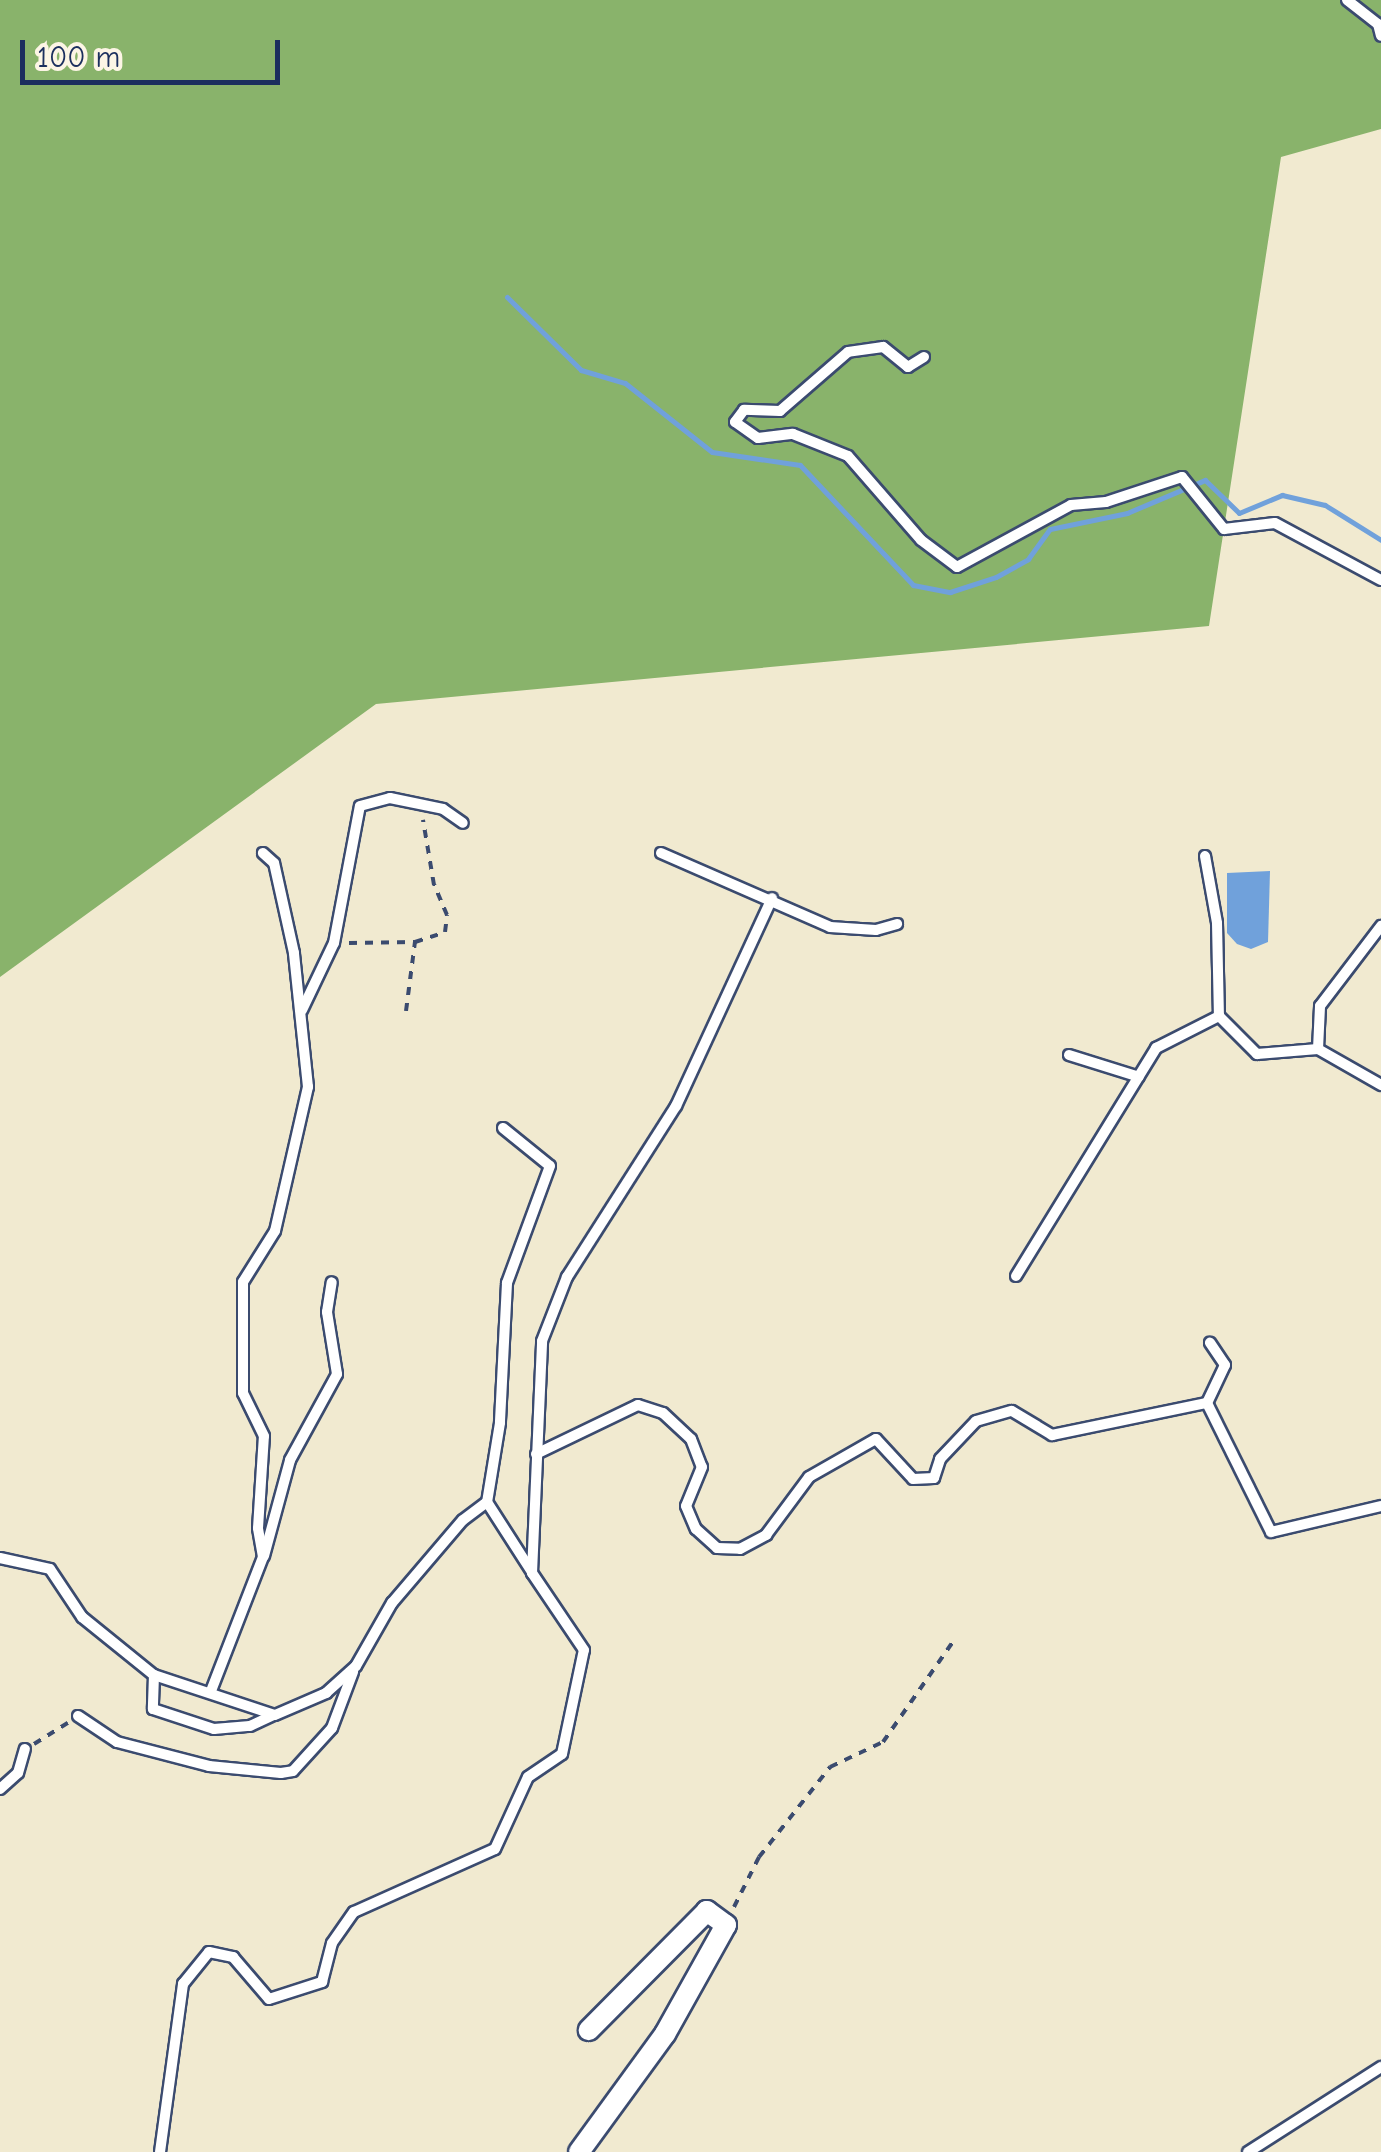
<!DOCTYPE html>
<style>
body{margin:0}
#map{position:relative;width:1381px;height:2152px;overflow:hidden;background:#f1ead0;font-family:"Comic Neue",sans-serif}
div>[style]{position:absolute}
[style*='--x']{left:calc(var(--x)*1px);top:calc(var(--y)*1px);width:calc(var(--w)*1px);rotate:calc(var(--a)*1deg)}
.forest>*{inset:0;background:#89b36b}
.water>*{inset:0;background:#70a1db}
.stream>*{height:5px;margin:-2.5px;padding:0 2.5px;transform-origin:2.5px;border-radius:2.5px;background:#70a1db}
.path>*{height:4px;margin-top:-2px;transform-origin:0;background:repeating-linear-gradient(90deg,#3b4b6f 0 8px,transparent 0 16px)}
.roads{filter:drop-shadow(2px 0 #3b4b6f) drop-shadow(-2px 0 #3b4b6f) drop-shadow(0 2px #3b4b6f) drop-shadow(0 -2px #3b4b6f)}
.service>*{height:10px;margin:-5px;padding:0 5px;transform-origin:5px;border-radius:5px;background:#fff}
.minor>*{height:20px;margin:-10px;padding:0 10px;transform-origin:10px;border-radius:10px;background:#fff}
span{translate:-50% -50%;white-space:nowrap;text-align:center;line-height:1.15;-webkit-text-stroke:8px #fcf5e5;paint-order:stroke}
.scale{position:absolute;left:20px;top:40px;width:260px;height:45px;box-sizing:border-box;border:5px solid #1b2f5e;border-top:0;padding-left:12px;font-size:30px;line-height:35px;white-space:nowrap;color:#1b2f5e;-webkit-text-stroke:8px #fcf5e5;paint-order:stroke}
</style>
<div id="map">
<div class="forest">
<i style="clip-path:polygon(0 0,1381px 0,1381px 129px,1281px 157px,1209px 626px,376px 704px,0 977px)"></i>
</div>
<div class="water">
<i style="clip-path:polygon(1270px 871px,1268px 942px,1251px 949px,1237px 944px,1227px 933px,1227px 873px)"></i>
</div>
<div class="stream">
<i style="--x:507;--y:297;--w:104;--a:44.6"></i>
<i style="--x:581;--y:370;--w:46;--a:16.5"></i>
<i style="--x:625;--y:383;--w:111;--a:38.4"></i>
<i style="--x:712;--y:452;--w:89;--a:8.4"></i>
<i style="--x:800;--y:465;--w:165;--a:46.7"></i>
<i style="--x:913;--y:585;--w:38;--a:11"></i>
<i style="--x:950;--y:592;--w:48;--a:-18.1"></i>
<i style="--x:996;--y:577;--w:37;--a:-29"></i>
<i style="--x:1028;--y:559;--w:37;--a:-54"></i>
<i style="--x:1050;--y:529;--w:79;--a:-11.7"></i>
<i style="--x:1127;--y:513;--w:85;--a:-22.9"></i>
<i style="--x:1205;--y:480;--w:47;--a:44.1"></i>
<i style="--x:1239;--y:513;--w:47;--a:-22.7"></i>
<i style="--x:1282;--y:495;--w:44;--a:13.1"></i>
<i style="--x:1325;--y:505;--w:66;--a:32"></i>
</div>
<div class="path">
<i style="--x:349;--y:943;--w:66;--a:-0.9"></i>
<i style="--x:415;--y:942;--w:32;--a:-18"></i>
<i style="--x:445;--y:932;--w:17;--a:-83"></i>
<i style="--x:447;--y:915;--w:33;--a:-113"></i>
<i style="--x:434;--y:885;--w:66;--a:-99.6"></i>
<i style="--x:406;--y:1011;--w:70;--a:-82.6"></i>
<i style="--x:34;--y:1744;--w:40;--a:-32"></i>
<i style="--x:734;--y:1907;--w:56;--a:-63.4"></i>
<i style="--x:759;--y:1857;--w:115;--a:-51.7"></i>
<i style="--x:830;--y:1767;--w:59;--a:-25.3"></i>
<i style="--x:883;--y:1742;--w:121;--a:-55.1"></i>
</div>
<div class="roads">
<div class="service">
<i style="--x:1347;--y:0;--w:39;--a:38"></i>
<i style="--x:1378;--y:24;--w:12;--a:76"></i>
<i style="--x:924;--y:357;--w:19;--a:148"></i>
<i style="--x:908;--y:367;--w:32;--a:-141"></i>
<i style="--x:883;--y:347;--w:35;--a:172"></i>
<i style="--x:848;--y:352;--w:90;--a:139.1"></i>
<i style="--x:780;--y:411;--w:36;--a:-178"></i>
<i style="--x:744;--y:410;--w:15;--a:127"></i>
<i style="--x:735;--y:422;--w:28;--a:35"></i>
<i style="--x:758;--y:438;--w:35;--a:-7"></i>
<i style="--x:793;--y:434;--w:59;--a:21.8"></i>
<i style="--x:848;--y:456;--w:111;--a:49"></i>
<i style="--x:921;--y:540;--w:45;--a:36.9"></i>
<i style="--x:957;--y:567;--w:130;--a:-28.5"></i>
<i style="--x:1071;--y:505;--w:35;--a:-5"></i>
<i style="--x:1106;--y:502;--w:80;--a:-18.2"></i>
<i style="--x:1182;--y:477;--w:67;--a:51.1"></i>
<i style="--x:1224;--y:529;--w:51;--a:-6.7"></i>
<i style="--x:1275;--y:523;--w:120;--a:28.3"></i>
<i style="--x:661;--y:853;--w:184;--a:23.6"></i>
<i style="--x:830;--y:927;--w:46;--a:3.7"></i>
<i style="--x:876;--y:930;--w:22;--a:-16"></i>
<i style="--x:1205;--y:856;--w:68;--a:79.8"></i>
<i style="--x:1217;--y:923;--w:93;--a:88.8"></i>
<i style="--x:302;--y:1010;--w:74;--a:-64.5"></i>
<i style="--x:334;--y:943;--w:139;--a:-79.3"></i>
<i style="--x:360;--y:806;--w:31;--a:-15"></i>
<i style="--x:390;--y:798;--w:54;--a:11.7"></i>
<i style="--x:443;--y:809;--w:24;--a:35"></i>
<i style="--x:1318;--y:1049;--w:43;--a:-87.3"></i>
<i style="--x:1320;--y:1006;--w:101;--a:-52.7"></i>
<i style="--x:1069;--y:1055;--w:73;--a:17.4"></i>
<i style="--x:503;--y:1128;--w:60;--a:39"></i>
<i style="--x:550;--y:1166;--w:125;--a:110.2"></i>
<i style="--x:507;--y:1283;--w:140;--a:92.9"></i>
<i style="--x:500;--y:1423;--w:80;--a:99.3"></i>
<i style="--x:487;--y:1502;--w:83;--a:57.3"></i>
<i style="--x:1016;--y:1276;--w:268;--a:-58.4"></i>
<i style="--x:1156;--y:1048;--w:71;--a:-26.9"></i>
<i style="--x:1219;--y:1016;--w:54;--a:45"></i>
<i style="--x:1257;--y:1054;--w:61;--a:-4.7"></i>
<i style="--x:1318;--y:1049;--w:73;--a:29.7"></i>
<i style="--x:1207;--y:1403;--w:42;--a:-64.7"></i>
<i style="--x:1225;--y:1365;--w:27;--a:-124"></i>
<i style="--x:536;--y:1454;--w:113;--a:-25.7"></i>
<i style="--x:638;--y:1405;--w:26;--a:18"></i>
<i style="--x:663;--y:1413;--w:38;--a:43"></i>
<i style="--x:691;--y:1439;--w:30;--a:69"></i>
<i style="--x:702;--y:1467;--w:42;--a:112.3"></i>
<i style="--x:686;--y:1506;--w:25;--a:67"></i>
<i style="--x:696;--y:1529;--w:28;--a:42"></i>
<i style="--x:717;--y:1548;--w:23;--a:2"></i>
<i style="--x:740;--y:1549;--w:30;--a:-28"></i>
<i style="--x:766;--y:1535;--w:72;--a:-53.4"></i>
<i style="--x:809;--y:1477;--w:77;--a:-29.6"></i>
<i style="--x:876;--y:1439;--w:54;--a:47.2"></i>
<i style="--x:913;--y:1479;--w:21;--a:-3"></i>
<i style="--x:934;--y:1478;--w:20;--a:-72"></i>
<i style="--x:940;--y:1459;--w:52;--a:-46.5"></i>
<i style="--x:976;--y:1421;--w:37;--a:-16"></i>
<i style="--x:1012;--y:1411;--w:47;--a:31"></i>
<i style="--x:1052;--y:1435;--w:158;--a:-11.7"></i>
<i style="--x:1207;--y:1403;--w:144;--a:63.6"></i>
<i style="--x:1271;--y:1532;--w:113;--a:-13.3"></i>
<i style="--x:264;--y:1556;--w:99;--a:-74.8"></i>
<i style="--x:290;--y:1460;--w:98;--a:-61.3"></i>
<i style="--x:337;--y:1374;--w:63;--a:-99.2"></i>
<i style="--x:327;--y:1312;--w:30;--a:-81"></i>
<i style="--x:0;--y:1558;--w:51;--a:12.4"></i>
<i style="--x:50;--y:1569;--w:58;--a:56.3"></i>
<i style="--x:82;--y:1617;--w:92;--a:38.9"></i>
<i style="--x:154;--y:1675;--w:127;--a:18.3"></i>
<i style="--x:275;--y:1715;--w:56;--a:-23.3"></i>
<i style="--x:326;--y:1693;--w:40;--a:-42"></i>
<i style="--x:356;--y:1666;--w:73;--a:-60.3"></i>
<i style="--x:392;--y:1603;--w:109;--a:-49.5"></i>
<i style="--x:463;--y:1520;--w:30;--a:-37"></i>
<i style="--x:154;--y:1675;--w:34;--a:92"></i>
<i style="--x:153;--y:1709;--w:64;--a:18.2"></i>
<i style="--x:214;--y:1729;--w:36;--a:-5"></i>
<i style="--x:250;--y:1726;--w:26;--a:-25"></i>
<i style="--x:211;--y:1691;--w:144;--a:-68.8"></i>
<i style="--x:263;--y:1557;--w:29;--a:-100"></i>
<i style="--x:258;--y:1528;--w:92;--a:-86.3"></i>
<i style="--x:264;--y:1436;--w:48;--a:-116"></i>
<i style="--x:243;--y:1393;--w:111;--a:-90"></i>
<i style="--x:243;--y:1282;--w:60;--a:-57.9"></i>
<i style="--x:275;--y:1231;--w:148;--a:-77.1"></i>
<i style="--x:308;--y:1087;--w:135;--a:-96"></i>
<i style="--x:294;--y:953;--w:92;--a:-102.5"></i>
<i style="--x:274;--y:863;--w:15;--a:-138"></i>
<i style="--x:78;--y:1716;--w:47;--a:33.7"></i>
<i style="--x:117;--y:1742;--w:95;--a:14.6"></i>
<i style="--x:209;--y:1766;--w:72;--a:5.6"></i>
<i style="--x:281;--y:1773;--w:12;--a:-9"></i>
<i style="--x:293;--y:1771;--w:58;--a:-47.8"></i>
<i style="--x:332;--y:1728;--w:60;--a:-69.4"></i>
<i style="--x:0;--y:1789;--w:24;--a:-42"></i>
<i style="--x:18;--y:1773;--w:25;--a:-74"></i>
<i style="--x:160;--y:2152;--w:170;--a:-82.2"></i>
<i style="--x:183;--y:1984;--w:41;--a:-50.9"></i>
<i style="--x:209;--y:1952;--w:25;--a:12"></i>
<i style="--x:233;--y:1957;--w:55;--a:49.4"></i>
<i style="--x:269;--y:1999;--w:56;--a:-17.8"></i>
<i style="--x:322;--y:1982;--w:40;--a:-75.6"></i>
<i style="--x:332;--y:1943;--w:38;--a:-55"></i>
<i style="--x:354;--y:1912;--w:154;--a:-24.1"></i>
<i style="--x:495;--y:1849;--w:79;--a:-65.4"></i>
<i style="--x:528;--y:1777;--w:41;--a:-34.1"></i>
<i style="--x:562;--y:1754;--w:106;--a:-78.1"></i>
<i style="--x:584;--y:1650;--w:93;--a:-124"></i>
<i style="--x:532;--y:1573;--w:232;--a:-87.5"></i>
<i style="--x:542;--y:1341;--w:69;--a:-68.7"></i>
<i style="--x:567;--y:1277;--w:203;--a:-57.5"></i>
<i style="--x:676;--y:1106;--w:229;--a:-65.2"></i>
<i style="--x:1248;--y:2152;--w:158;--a:-32.6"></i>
</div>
<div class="minor">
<i style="--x:579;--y:2152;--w:146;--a:-53.9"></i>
<i style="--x:665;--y:2034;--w:125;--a:-60.8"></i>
<i style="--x:726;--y:1925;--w:24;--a:-144"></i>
<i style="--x:707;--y:1911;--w:168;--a:134.8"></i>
</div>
</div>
<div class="scale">100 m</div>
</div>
